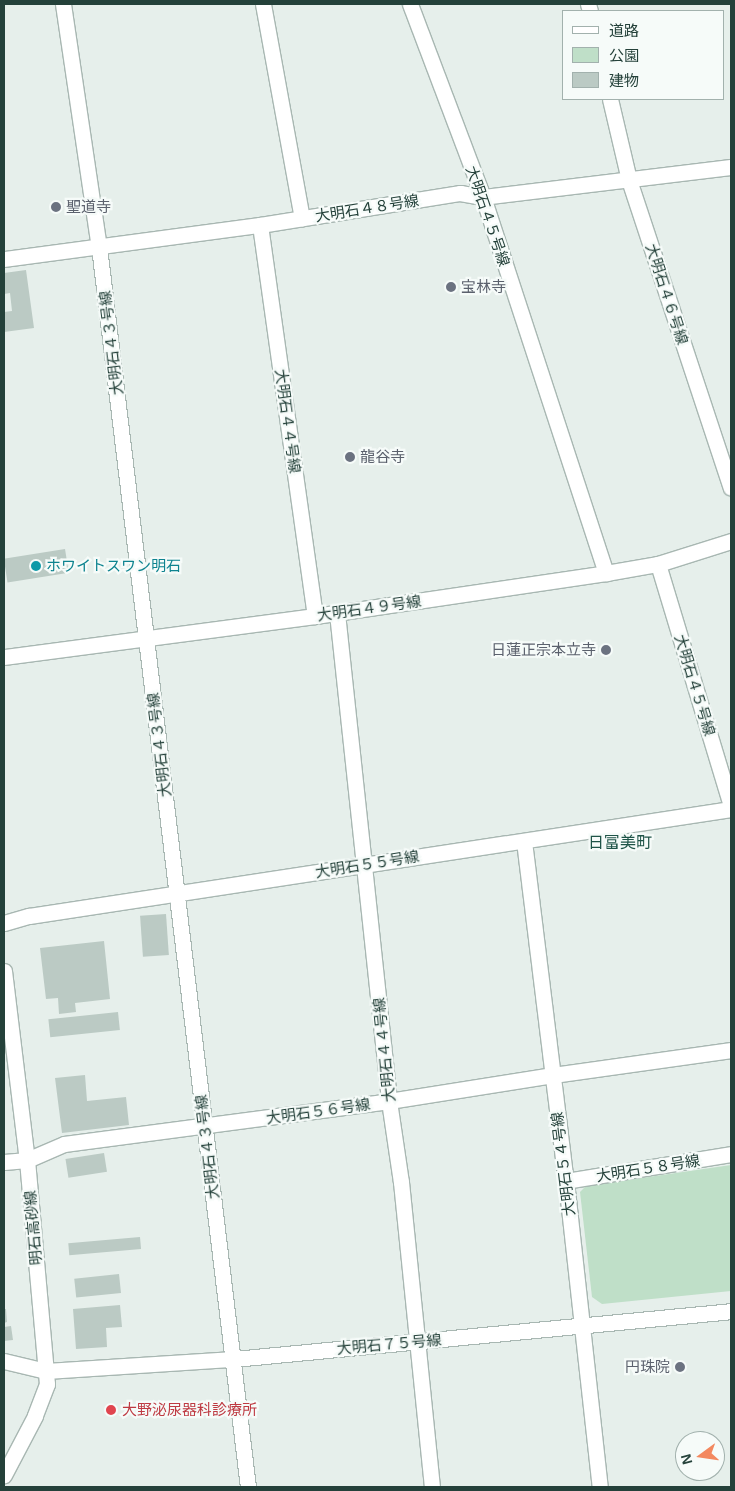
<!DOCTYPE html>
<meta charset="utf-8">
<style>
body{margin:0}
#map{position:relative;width:735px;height:1491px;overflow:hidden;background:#e6efeb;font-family:Helvetica,"Noto Sans JP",sans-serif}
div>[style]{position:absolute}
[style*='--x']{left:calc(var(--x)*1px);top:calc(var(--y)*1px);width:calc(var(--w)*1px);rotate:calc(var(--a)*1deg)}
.green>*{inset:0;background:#bfdfc8}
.building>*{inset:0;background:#bbcac4;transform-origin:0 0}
.roads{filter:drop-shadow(1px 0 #a8b7b2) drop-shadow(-1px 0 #a8b7b2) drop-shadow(0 1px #a8b7b2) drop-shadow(0 -1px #a8b7b2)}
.street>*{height:15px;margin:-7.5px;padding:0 7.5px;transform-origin:7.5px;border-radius:7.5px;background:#fff}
.secondary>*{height:15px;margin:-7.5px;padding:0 7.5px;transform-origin:7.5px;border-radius:7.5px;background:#fff}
.dots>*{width:14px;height:14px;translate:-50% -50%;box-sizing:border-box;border:2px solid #f6fbf9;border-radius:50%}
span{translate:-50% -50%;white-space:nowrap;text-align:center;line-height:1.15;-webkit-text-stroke:4.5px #f6fbf9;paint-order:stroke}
.worship-label{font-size:15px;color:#5b616d}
.left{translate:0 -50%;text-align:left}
.right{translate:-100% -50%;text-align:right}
.street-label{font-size:15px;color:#24413a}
.culture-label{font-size:15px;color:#0d838f}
.health-label{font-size:15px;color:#be3a42}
.neighbourhood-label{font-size:16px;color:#1f5448}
.frame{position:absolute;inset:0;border:5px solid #24413a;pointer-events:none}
.legend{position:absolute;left:562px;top:10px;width:162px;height:90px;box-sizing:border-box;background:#f6fbf9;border:1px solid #a2b1ad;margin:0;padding:6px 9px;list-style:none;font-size:15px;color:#24413a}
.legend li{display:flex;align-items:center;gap:10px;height:25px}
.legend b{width:25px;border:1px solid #a2b1ad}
.north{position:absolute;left:675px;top:1431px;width:50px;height:50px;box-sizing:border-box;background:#f6fbf9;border:1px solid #a2b1ad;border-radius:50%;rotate:256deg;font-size:14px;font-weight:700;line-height:20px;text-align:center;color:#24413a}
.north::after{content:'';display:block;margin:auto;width:18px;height:22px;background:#f3885f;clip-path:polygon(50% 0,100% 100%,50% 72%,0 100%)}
</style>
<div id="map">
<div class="green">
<i style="clip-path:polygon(731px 1165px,731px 1291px,602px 1304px,592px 1297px,580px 1192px,586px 1186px)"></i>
</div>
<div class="building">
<i style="clip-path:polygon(26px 270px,34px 328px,4px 332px,4px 312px,12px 311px,10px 293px,4px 294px,4px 273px)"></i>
<i style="left:65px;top:549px;width:24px;height:62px;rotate:81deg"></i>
<i style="left:166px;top:914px;width:41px;height:26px;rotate:86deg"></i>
<i style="clip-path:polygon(104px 941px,110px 999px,75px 1003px,76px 1012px,59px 1014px,58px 998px,46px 999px,40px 948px)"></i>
<i style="left:118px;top:1012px;width:18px;height:70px;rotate:84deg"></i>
<i style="clip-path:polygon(85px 1075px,87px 1101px,126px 1097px,129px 1125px,62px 1133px,55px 1078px)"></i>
<i style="left:104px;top:1153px;width:19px;height:39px;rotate:81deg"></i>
<i style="left:140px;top:1237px;width:12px;height:72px;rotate:85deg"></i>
<i style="left:119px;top:1274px;width:19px;height:45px;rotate:84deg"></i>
<i style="clip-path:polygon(120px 1305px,122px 1327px,106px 1328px,107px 1347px,76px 1349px,73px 1309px)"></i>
<i style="clip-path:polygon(4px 1309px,6px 1309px,7px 1322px,4px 1323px)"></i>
<i style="clip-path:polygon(11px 1326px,13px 1340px,4px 1341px,4px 1327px)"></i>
</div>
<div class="roads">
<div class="street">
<i style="--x:63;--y:4;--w:246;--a:81.6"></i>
<i style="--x:99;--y:247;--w:1249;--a:83.15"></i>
<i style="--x:263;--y:4;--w:218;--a:79.7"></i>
<i style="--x:410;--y:4;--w:206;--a:69.3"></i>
<i style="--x:483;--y:197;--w:396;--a:71.9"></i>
<i style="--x:588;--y:4;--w:7;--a:74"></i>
<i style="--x:610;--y:99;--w:83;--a:76.8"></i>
<i style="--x:629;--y:180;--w:324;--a:71.7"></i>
<i style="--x:260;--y:225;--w:395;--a:82"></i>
<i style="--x:4;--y:259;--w:258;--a:-7.6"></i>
<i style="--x:260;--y:225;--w:203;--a:-9.1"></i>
<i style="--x:460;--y:193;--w:23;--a:10"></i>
<i style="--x:483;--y:197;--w:250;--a:-6.9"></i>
<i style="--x:658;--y:564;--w:253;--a:73.2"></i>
<i style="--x:337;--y:613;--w:491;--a:83.9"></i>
<i style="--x:389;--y:1101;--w:82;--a:81.6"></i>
<i style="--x:401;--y:1182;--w:307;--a:84.2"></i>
<i style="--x:524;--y:841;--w:343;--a:83"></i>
<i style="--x:566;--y:1181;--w:308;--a:83.7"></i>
<i style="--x:4;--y:923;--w:26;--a:-16"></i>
<i style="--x:29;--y:916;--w:710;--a:-8.67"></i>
<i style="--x:4;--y:1162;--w:23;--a:-5"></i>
<i style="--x:27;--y:1160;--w:40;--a:-23.4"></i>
<i style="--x:64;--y:1144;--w:328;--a:-7.5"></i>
<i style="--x:389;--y:1101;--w:166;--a:-9"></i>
<i style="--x:553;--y:1075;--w:180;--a:-8"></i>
<i style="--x:566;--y:1181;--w:167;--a:-9.3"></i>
<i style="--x:4;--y:1361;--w:43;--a:13.4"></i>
<i style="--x:46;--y:1371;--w:188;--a:-3.7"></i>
<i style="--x:234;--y:1359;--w:499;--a:-5.5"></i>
</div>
<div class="secondary">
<i style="--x:4;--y:657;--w:314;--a:-7.5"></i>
<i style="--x:315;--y:616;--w:294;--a:-8.4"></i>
<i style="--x:606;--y:573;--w:53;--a:-9.8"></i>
<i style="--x:658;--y:564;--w:77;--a:-17.5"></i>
<i style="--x:4;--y:971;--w:190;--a:83.1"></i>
<i style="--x:27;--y:1160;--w:225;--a:84.9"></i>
<i style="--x:47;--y:1384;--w:34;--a:111"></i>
<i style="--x:35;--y:1416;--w:67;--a:117.7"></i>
</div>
</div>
<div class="dots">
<i style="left:56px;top:207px;background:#6b7280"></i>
<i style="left:451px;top:287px;background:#6b7280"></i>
<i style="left:350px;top:457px;background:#6b7280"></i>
<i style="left:36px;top:566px;background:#0f9aa8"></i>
<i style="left:606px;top:650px;background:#6b7280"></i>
<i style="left:680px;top:1367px;background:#6b7280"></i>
<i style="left:111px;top:1410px;background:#e0444e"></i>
</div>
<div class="worship-label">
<span class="left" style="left:66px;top:207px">聖道寺</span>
<span class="left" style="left:461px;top:287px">宝林寺</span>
<span class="left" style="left:360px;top:457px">龍谷寺</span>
<span class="right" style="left:596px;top:650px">日蓮正宗本立寺</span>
<span class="right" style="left:670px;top:1367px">円珠院</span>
</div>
<div class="street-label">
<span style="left:367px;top:208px;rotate:-9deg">大明石４８号線</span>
<span style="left:488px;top:216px;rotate:71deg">大明石４５号線</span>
<span style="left:667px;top:294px;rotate:72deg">大明石４６号線</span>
<span style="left:111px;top:343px;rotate:-97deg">大明石４３号線</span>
<span style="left:288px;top:421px;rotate:82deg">大明石４４号線</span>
<span style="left:369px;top:608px;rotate:-8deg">大明石４９号線</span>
<span style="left:695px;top:685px;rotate:73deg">大明石４５号線</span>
<span style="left:159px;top:745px;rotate:-97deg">大明石４３号線</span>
<span style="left:367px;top:864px;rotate:-9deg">大明石５５号線</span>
<span style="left:384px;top:1050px;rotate:-96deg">大明石４４号線</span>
<span style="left:318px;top:1111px;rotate:-8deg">大明石５６号線</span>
<span style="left:207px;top:1147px;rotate:-97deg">大明石４３号線</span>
<span style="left:563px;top:1164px;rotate:-97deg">大明石５４号線</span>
<span style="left:648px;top:1168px;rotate:-9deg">大明石５８号線</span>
<span style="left:33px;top:1228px;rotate:-95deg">明石高砂線</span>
<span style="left:389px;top:1344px;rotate:-5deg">大明石７５号線</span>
</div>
<div class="culture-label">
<span class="left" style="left:46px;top:566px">ホワイトスワン明石</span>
</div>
<div class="health-label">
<span class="left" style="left:122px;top:1410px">大野泌尿器科診療所</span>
</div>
<div class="neighbourhood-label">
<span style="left:620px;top:843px">日富美町</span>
</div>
<div class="frame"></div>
<ul class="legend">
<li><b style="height:6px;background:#fff"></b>道路</li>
<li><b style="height:14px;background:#bfdfc8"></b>公園</li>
<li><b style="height:14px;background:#bbcac4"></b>建物</li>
</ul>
<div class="north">N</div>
</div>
